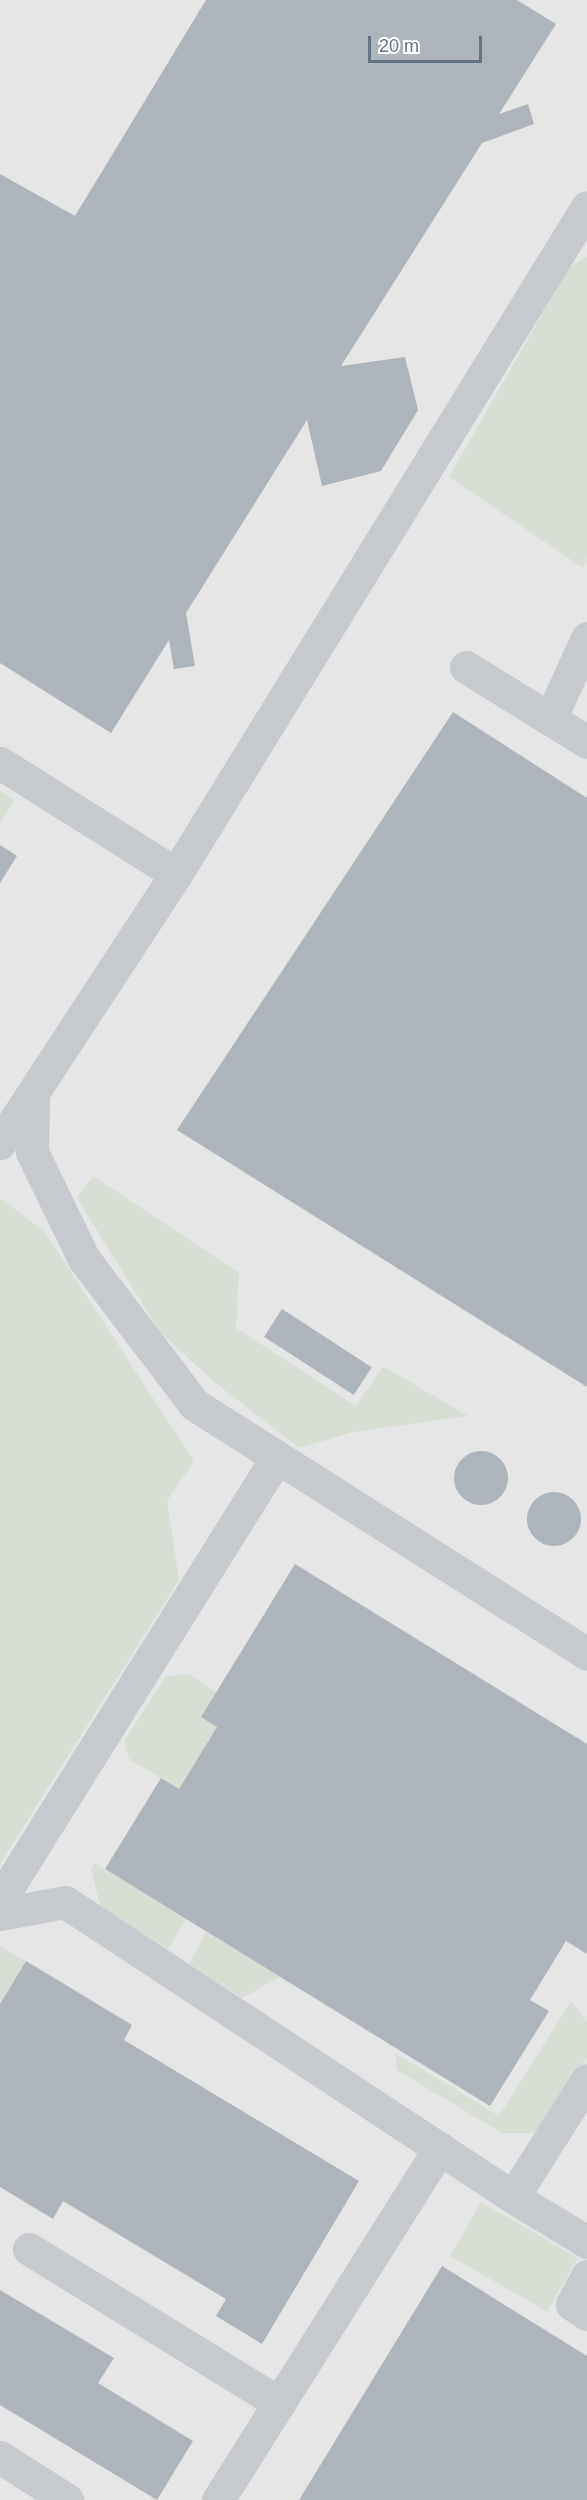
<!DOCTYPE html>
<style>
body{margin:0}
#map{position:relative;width:587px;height:2500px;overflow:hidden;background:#f7f7f4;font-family:Helvetica,sans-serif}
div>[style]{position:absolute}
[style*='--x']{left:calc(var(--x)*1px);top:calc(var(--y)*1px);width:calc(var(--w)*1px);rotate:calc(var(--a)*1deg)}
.built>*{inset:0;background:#e5e6e5;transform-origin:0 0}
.green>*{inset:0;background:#d7dfd5;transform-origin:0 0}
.building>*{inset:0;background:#adb4bb;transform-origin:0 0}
.round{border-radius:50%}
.minor>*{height:33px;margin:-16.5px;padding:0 16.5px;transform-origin:16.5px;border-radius:16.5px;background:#c7cace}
span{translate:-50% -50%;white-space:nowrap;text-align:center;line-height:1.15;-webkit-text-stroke:6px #fff;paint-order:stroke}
.scale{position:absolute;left:368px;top:36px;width:114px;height:27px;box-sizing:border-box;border:3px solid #647487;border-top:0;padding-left:8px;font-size:18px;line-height:21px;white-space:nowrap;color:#647487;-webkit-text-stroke:4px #fff;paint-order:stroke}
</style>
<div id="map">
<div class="built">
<i style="left:0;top:0;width:587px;height:2500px"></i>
</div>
<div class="green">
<i style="clip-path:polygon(587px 257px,587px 558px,583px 568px,449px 477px,569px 267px)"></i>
<i style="clip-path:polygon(0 791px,14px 800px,0 823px)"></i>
<i style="clip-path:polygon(93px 1176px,239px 1273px,236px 1328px,356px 1406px,383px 1366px,468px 1416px,353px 1432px,299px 1448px,213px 1381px,160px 1332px,77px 1198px)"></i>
<i style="clip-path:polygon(0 1198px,44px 1231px,194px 1461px,167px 1501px,179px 1580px,0 1864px)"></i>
<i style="clip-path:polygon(189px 1674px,216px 1692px,201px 1717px,217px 1727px,179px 1789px,129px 1759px,124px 1741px,166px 1676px)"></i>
<i style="clip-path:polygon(94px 1863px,186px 1919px,168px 1949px,101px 1909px,91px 1869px)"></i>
<i style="clip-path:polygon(206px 1932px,280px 1977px,242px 1998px,189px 1964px)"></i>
<i style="clip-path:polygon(0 1946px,26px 1961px,0 2004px)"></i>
<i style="clip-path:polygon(571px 2001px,587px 2022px,587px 2057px,539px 2133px,502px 2133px,397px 2070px,395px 2053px,499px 2116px)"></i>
<i style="left:481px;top:2202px;width:112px;height:62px;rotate:30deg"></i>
</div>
<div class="building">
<i style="clip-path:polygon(206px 0,517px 0,556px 24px,499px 114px,528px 104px,534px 124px,482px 143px,341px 366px,405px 357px,418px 410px,381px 471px,322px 486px,307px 420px,186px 613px,195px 666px,174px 669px,169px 640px,111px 733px,0 663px,0 174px,75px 216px)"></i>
<i style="clip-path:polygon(453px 712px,587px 798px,587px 1387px,177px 1130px)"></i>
<i style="clip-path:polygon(0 845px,17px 856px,0 883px)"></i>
<i style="left:282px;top:1309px;width:107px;height:33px;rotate:33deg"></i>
<i class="round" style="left:454px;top:1451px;width:54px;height:54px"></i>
<i class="round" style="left:527px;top:1492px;width:54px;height:54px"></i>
<i style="clip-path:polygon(295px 1564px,587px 1744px,587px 1954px,566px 1941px,530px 2000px,549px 2011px,490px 2106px,105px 1869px,161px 1778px,179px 1789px,217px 1727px,201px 1717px)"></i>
<i style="clip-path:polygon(26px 1961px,132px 2025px,124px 2040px,359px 2181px,262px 2344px,216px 2316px,226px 2299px,63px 2201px,53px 2219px,0 2187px,0 2004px)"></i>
<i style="clip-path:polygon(442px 2266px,587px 2356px,587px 2500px,299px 2500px)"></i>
<i style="clip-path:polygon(0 2290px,114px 2358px,98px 2383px,193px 2441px,157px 2500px,0 2405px)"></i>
</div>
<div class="minor">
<i style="--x:466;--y:667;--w:142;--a:31.8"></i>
<i style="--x:550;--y:719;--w:89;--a:-65.4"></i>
<i style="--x:0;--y:763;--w:208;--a:32.2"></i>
<i style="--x:33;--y:1094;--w:58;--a:91"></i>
<i style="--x:32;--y:1152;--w:119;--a:64.1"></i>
<i style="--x:84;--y:1259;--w:183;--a:52.8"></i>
<i style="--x:195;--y:1405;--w:464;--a:32.4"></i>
<i style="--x:0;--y:1143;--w:321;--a:-56.8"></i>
<i style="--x:176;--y:874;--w:783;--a:-58.36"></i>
<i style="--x:0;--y:1900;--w:522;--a:-57.98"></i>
<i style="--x:0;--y:1914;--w:66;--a:-10.5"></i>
<i style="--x:65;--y:1902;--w:536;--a:33.36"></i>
<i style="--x:513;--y:2197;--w:138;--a:-57.7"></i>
<i style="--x:513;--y:2197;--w:87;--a:31.3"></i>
<i style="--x:29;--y:2249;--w:294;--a:31.6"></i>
<i style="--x:587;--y:2276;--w:32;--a:118"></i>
<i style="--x:572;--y:2304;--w:18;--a:34"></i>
<i style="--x:0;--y:2457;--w:80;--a:32.7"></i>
<i style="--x:218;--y:2500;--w:416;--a:-57.8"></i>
</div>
<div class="scale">20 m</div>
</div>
